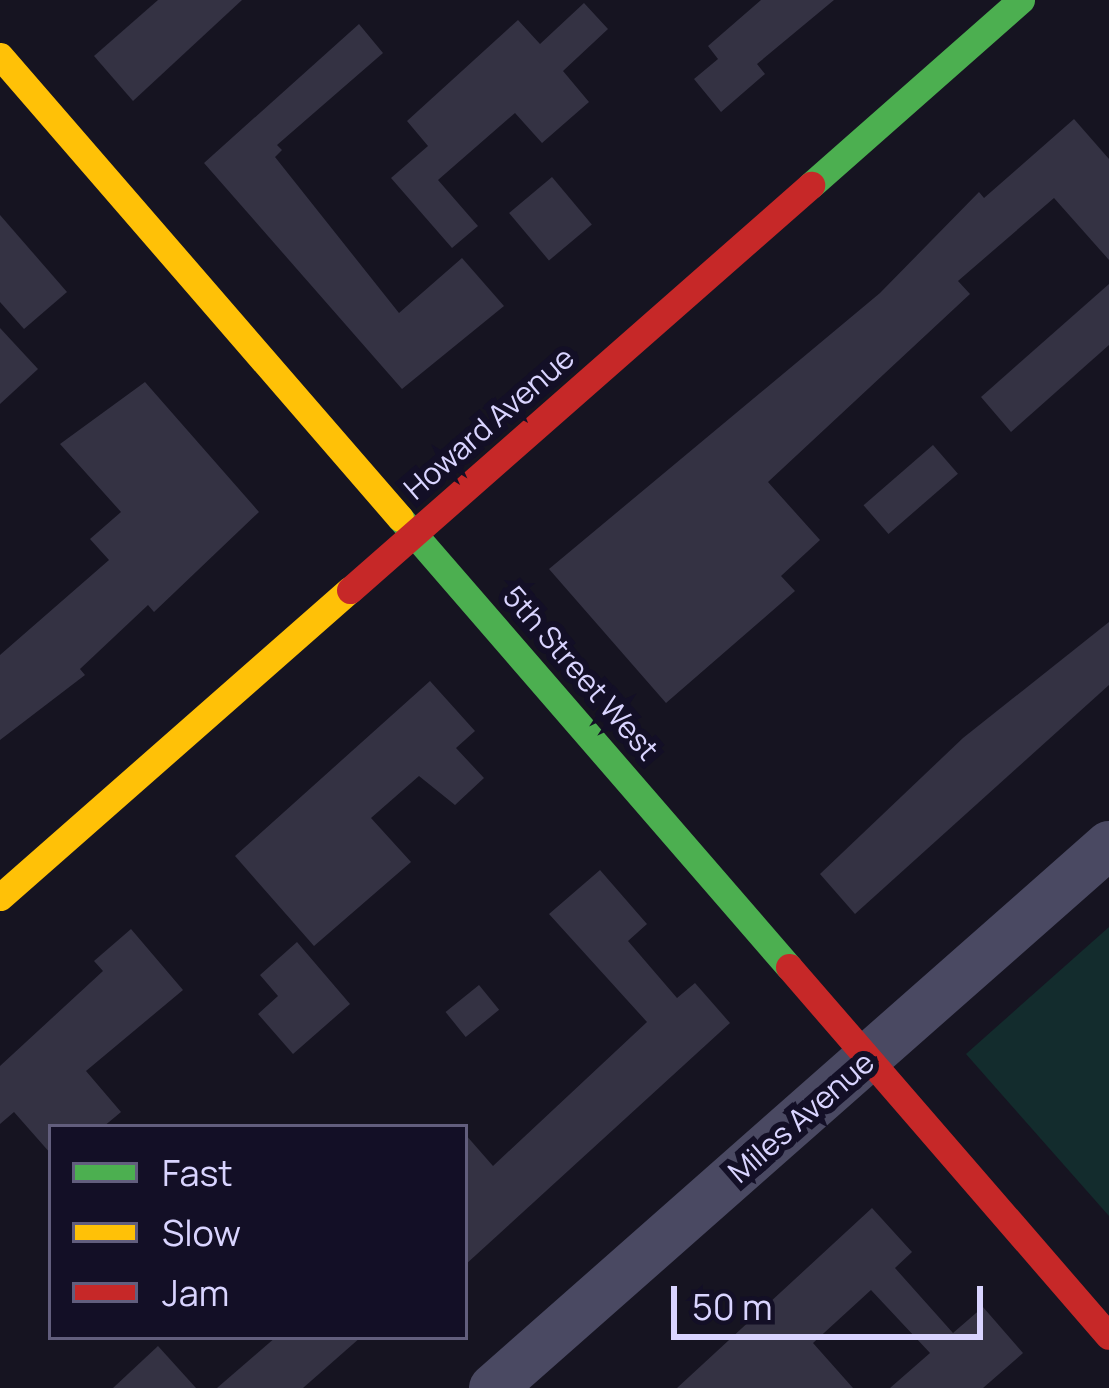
<!DOCTYPE html>
<style>
body{margin:0}
#map{position:relative;width:1109px;height:1388px;overflow:hidden;background:#161421;font-family:Manrope,sans-serif}
div>[style]{position:absolute}
[style*='--x']{left:calc(var(--x)*1px);top:calc(var(--y)*1px);width:calc(var(--w)*1px);rotate:calc(var(--a)*1deg)}
.green>*{inset:0;background:#132c2d}
.building>*{inset:0;background:#343243;transform-origin:0 0}
.street>*{height:48px;margin:-24px;padding:0 24px;transform-origin:24px;border-radius:24px;background:#4a4962}
.fast>*{height:27px;margin:-13.5px;padding:0 13.5px;transform-origin:13.5px;border-radius:13.5px;background:#4caf50}
.slow>*{height:27px;margin:-13.5px;padding:0 13.5px;transform-origin:13.5px;border-radius:13.5px;background:#ffc107}
.jam>*{height:27px;margin:-13.5px;padding:0 13.5px;transform-origin:13.5px;border-radius:13.5px;background:#c62828}
span{translate:-50% -50%;white-space:nowrap;text-align:center;line-height:1.15;-webkit-text-stroke:12px #130f26;paint-order:stroke}
.street-label{font-size:30px;color:#d9d4ff}
.legend{position:absolute;left:48px;top:1124px;width:420px;height:216px;box-sizing:border-box;background:#130f26;border:3px solid #625e7d;margin:0;padding:15px 21px;list-style:none;font-size:36px;color:#d9d4ff}
.legend li{display:flex;align-items:center;gap:24px;height:60px}
.legend b{width:60px;border:3px solid #625e7d}
.scale{position:absolute;left:671px;top:1286px;width:312px;height:54px;box-sizing:border-box;border:6px solid #d9d4ff;border-top:0;padding-left:15px;font-size:36px;line-height:42px;white-space:nowrap;color:#d9d4ff;-webkit-text-stroke:9px #130f26;paint-order:stroke}
</style>
<div id="map">
<div class="green">
<i style="clip-path:polygon(1109px 927px,1109px 1216px,966px 1054px)"></i>
</div>
<div class="building">
<i style="clip-path:polygon(158px 0,242px 0,133px 101px,94px 56px)"></i>
<i style="clip-path:polygon(761px 0,834px 0,757px 64px,765px 74px,721px 112px,694px 79px,718px 59px,708px 46px)"></i>
<i style="clip-path:polygon(584px 3px,608px 29px,563px 71px,589px 102px,542px 143px,515px 113px,438px 180px,478px 226px,452px 248px,391px 178px,428px 146px,407px 121px,518px 20px,540px 44px)"></i>
<i style="clip-path:polygon(359px 24px,383px 53px,277px 145px,282px 150px,275px 157px,399px 313px,462px 258px,504px 306px,402px 389px,204px 163px)"></i>
<i style="clip-path:polygon(1074px 119px,1109px 159px,1109px 260px,1054px 198px,958px 281px,970px 294px,768px 482px,820px 540px,781px 576px,795px 591px,666px 703px,549px 569px,880px 293px,979px 192px,984px 198px)"></i>
<i style="left:552px;top:177px;width:62px;height:56px;rotate:50deg"></i>
<i style="clip-path:polygon(0 215px,67px 292px,24px 329px,0 302px)"></i>
<i style="clip-path:polygon(1109px 284px,1109px 345px,1011px 432px,981px 397px)"></i>
<i style="clip-path:polygon(0 328px,38px 369px,0 404px)"></i>
<i style="clip-path:polygon(145px 382px,259px 512px,154px 612px,148px 605px,80px 669px,85px 675px,0 740px,0 655px,109px 560px,90px 539px,121px 512px,60px 444px)"></i>
<i style="left:933px;top:445px;width:38px;height:92px;rotate:49deg"></i>
<i style="clip-path:polygon(1109px 622px,1109px 685px,855px 914px,820px 874px,963px 738px)"></i>
<i style="clip-path:polygon(430px 681px,475px 731px,456px 748px,484px 778px,455px 805px,419px 776px,371px 818px,411px 862px,314px 946px,235px 856px)"></i>
<i style="clip-path:polygon(600px 870px,647px 924px,628px 941px,677px 998px,695px 983px,730px 1023px,465px 1265px,465px 1134px,493px 1166px,647px 1022px,549px 914px)"></i>
<i style="clip-path:polygon(131px 929px,183px 990px,86px 1071px,121px 1112px,103px 1127px,51px 1127px,51px 1154px,14px 1112px,0 1124px,0 1066px,103px 971px,94px 961px)"></i>
<i style="clip-path:polygon(297px 942px,350px 1004px,293px 1054px,258px 1014px,278px 996px,260px 975px)"></i>
<i style="left:479px;top:985px;width:32px;height:43px;rotate:51deg"></i>
<i style="clip-path:polygon(872px 1208px,912px 1252px,895px 1268px,953px 1333px,983px 1307px,1023px 1353px,983px 1388px,890px 1388px,930px 1353px,871px 1290px,813px 1343px,853px 1388px,677px 1388px)"></i>
<i style="clip-path:polygon(276px 1337px,361px 1337px,303px 1388px,217px 1388px)"></i>
<i style="clip-path:polygon(158px 1346px,196px 1388px,113px 1388px)"></i>
</div>
<div class="street">
<i style="--x:493;--y:1388;--w:821;--a:-41.4"></i>
</div>
<div class="fast">
<i style="--x:811;--y:185;--w:280;--a:-41.4"></i>
<i style="--x:400;--y:518;--w:594;--a:49.1"></i>
</div>
<div class="slow">
<i style="--x:0;--y:56;--w:611;--a:49.11"></i>
<i style="--x:0;--y:897;--w:466;--a:-41.3"></i>
</div>
<div class="jam">
<i style="--x:350;--y:590;--w:614;--a:-41.3"></i>
<i style="--x:789;--y:967;--w:488;--a:49.1"></i>
</div>
<div class="street-label">
<span style="left:489px;top:423px;rotate:-41deg">Howard Avenue</span>
<span style="left:581px;top:673px;rotate:49deg">5th Street West</span>
<span style="left:801px;top:1117px;rotate:-41deg">Miles Avenue</span>
</div>
<ul class="legend">
<li><b style="height:15px;background:#4caf50"></b>Fast</li>
<li><b style="height:15px;background:#ffc107"></b>Slow</li>
<li><b style="height:15px;background:#c62828"></b>Jam</li>
</ul>
<div class="scale">50 m</div>
</div>
